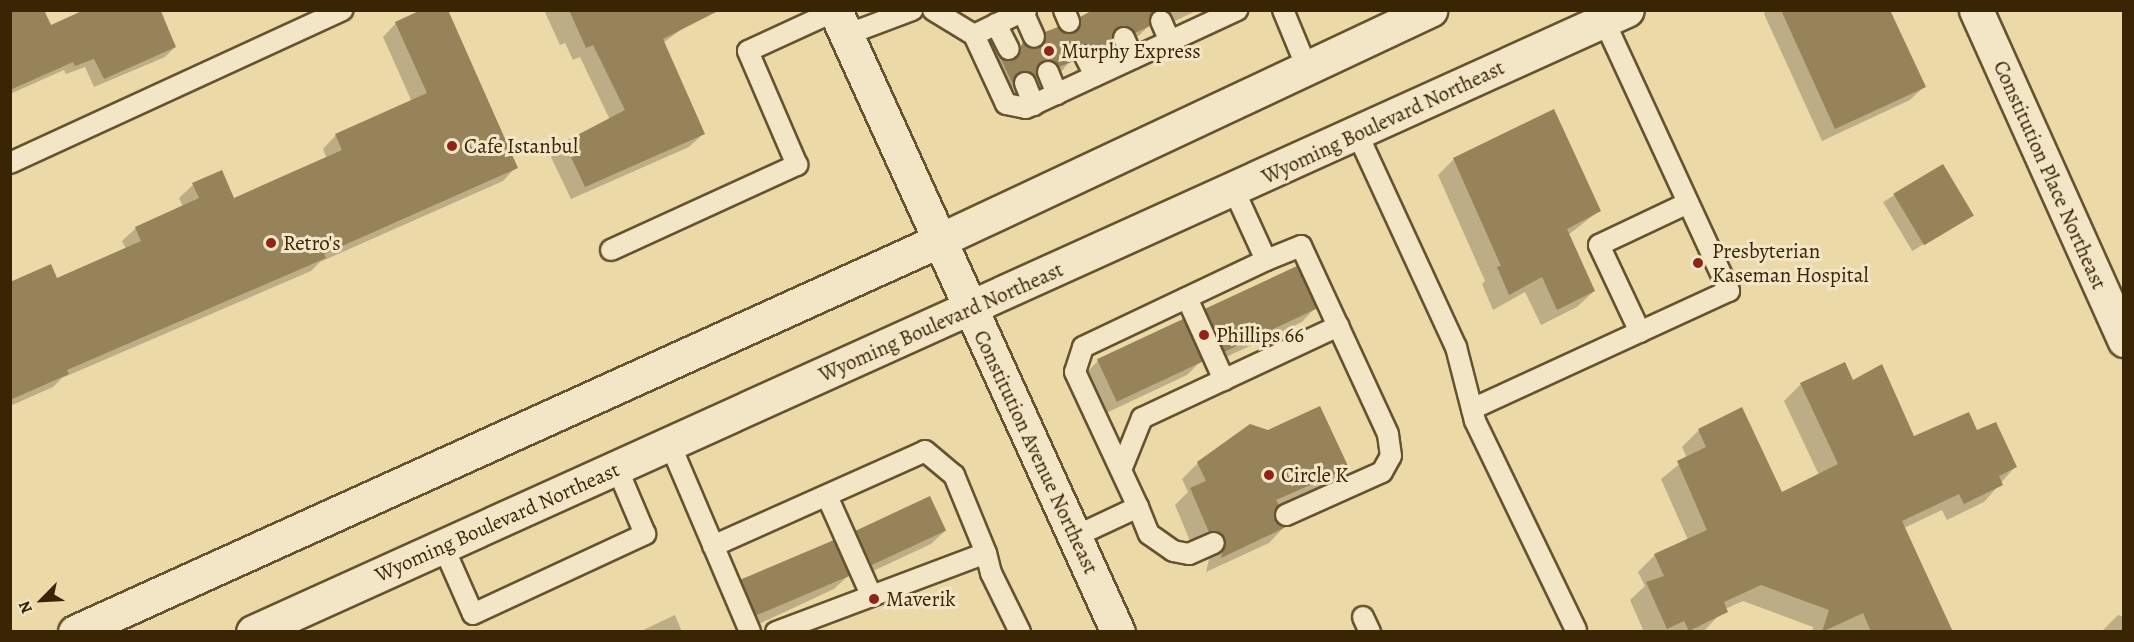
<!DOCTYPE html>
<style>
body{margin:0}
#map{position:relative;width:2134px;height:642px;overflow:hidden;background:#ebd9a8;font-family:Alegreya,serif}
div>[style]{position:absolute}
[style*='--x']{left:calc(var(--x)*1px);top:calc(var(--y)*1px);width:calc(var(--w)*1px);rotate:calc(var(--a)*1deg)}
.shadow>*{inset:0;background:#0003;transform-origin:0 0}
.building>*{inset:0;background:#968359;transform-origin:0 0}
.roads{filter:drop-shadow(2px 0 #66522d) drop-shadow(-2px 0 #66522d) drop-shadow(0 2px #66522d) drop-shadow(0 -2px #66522d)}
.service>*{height:20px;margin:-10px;padding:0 10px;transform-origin:10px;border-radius:10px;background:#f2e6c6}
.minor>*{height:33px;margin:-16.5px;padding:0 16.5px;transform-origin:16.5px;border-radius:16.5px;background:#f2e6c6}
.tertiary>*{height:33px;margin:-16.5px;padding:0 16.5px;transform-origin:16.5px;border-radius:16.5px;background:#f2e6c6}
.secondary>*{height:33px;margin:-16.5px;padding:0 16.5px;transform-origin:16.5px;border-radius:16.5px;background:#f2e6c6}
.dots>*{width:16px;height:16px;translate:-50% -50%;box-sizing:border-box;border:3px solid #f2e6c6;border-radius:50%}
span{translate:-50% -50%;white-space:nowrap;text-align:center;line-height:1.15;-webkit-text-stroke:6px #f2e6c6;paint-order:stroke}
.poi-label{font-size:21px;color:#392504}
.left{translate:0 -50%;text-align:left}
.street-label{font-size:21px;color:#392504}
.frame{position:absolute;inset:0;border:12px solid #392504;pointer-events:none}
.north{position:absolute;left:12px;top:570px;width:60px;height:60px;-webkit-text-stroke:4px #f2e6c6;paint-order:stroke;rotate:246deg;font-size:16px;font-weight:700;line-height:24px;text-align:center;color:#392504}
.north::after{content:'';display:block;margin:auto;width:21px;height:27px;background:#392504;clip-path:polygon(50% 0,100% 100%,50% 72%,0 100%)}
</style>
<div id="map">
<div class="shadow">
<i style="clip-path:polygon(10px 10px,50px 27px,88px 10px,166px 10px,162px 12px,175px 47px,165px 57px,94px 87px,85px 67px,66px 74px,64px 70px,10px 94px)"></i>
<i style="clip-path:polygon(544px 10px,684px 10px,690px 23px,663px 43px,703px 134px,689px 147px,571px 199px,551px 157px,565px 143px,610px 120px,580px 57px,573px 60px,565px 43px,560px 45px)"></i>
<i style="clip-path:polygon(1097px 10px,1198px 10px,1158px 29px,1148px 21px,1149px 26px,1135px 39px,1121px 45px,1113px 39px,1098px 56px,1082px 63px,1073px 58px,1059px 74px,1045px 80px,1035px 72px,1036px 77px,1023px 90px,1012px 87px,1000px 99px,987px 70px,999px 57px,1008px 63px,1023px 44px,1033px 51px,1046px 34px,1068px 36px,1067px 31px,1081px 18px)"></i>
<i style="clip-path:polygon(1767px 10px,1888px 10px,1924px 87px,1910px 100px,1822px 141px,1764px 14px)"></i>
<i style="clip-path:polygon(396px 23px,516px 167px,503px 181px,320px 262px,311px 271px,62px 378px,53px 387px,10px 406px,10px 283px,56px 280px,126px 249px,122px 241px,136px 228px,183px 207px,179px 198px,193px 185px,221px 172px,233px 200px,327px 159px,323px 149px,336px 135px,412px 102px,383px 37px)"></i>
<i style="clip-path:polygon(1454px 159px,1599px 211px,1568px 235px,1594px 291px,1577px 307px,1541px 325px,1525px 292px,1493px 310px,1482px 284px,1485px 281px,1438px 175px)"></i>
<i style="left:1943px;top:166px;width:57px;height:70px;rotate:59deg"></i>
<i style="clip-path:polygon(1315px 308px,1302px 322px,1211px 364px,1193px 324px,1206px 310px)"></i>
<i style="clip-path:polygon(1098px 361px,1201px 361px,1187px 375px,1104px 414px,1085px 374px)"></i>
<i style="clip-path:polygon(1852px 382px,1914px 438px,1976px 432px,2015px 467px,1984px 502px,1947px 520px,1942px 510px,1904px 528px,1951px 632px,1812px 632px,1813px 627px,1743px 601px,1725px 609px,1703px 632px,1644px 632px,1630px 600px,1645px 586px,1638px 572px,1655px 555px,1688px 540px,1661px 479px,1687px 458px,1682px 447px,1699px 430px,1781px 494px,1819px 475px,1784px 401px,1801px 384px)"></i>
<i style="clip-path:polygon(1198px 463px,1347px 468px,1331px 484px,1277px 508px,1273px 520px,1284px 527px,1269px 543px,1206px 572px,1210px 555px,1193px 548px,1175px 505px,1188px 492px,1182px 479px)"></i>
<i style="clip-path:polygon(856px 531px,945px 531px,931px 544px,858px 578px,843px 545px)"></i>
<i style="clip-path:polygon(848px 576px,834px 589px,744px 631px,730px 597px,743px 584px)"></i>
<i style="clip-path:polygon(675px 615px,682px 632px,639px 632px)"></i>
<i style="clip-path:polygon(2118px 615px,2124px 617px,2124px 632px,2101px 632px)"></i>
</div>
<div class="building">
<i style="clip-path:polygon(10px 10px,44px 10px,51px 25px,84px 10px,160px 10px,176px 47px,104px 79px,94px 59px,75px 66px,73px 62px,10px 90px)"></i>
<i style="clip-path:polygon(421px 10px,448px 10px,518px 168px,324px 254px,326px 258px,67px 370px,69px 374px,10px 400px,10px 282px,51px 264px,57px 278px,141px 241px,135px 227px,199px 198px,192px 183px,222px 170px,234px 198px,342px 150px,335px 134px,427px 93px,395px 22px)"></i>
<i style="clip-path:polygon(569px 10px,720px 10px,663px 39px,705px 134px,585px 187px,564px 142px,625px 110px,593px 45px,586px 48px)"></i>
<i style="clip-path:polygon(1093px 10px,1155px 10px,1149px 19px,1150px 26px,1135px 33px,1126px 26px,1119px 27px,1113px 43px,1096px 51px,1091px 46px,1080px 45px,1075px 50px,1074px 61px,1059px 67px,1050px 60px,1043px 61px,1036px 70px,1037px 77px,1020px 72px,1014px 87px,999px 55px,1008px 61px,1015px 59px,1023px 42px,1032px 49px,1039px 48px,1046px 39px,1045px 32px,1058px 27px,1067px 34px,1074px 33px,1081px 24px,1080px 17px)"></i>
<i style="clip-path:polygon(1781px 10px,1890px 10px,1926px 87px,1835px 129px)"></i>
<i style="clip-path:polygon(1554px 109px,1601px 211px,1567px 229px,1595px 291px,1557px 310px,1542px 277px,1509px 295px,1497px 267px,1501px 266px,1453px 158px)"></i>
<i style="left:1943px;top:164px;width:60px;height:58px;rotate:59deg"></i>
<i style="left:1297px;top:266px;width:47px;height:102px;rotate:65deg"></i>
<i style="left:1183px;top:319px;width:47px;height:95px;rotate:65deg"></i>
<i style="clip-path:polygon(1845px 362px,1853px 380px,1882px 364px,1914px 436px,1969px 412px,1977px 430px,1996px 422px,2017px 467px,1999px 476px,2003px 485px,1964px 504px,1959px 494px,1902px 521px,1953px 632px,1871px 632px,1863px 613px,1822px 632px,1829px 610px,1761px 585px,1724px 602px,1728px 612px,1689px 631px,1684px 621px,1667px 629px,1646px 582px,1664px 576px,1654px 554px,1707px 530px,1677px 461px,1706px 447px,1698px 429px,1742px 407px,1782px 492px,1838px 464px,1800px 383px)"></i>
<i style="clip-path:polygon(1320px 406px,1349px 468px,1276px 500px,1279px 505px,1275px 519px,1286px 527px,1221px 558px,1225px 539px,1221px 533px,1209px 532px,1190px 488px,1206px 481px,1197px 462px,1250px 424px,1268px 430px)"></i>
<i style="left:930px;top:496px;width:38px;height:82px;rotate:65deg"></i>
<i style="left:834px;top:540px;width:39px;height:102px;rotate:67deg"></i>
</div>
<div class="roads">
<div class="service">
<i style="--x:933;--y:10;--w:48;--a:31.4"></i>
<i style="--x:974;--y:35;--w:76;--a:65.1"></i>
<i style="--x:1006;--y:104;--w:20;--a:11"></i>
<i style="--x:1026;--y:108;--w:233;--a:-24.9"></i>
<i style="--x:1064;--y:10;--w:13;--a:67"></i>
<i style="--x:1283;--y:10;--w:63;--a:67.5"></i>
<i style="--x:1023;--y:12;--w:27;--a:66"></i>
<i style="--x:1161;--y:21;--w:22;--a:66"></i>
<i style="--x:996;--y:24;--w:28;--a:63"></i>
<i style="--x:846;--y:35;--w:71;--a:-20.7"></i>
<i style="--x:974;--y:35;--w:58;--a:-25.7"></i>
<i style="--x:1124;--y:38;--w:22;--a:66"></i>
<i style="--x:1085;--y:56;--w:22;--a:63"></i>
<i style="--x:1048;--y:72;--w:24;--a:68"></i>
<i style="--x:1025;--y:83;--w:24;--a:68"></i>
<i style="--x:1357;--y:133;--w:236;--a:65.2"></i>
<i style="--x:1456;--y:347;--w:76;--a:75.6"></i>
<i style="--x:1475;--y:421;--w:232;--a:64.2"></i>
<i style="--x:10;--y:163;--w:366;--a:-24.7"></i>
<i style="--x:611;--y:250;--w:205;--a:-24.6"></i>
<i style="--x:797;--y:165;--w:124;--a:-113.3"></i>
<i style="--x:748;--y:51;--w:96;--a:-24.7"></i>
<i style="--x:1187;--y:298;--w:90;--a:65.7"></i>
<i style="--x:1640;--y:332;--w:96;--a:-115.2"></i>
<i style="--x:1599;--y:245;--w:98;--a:-25.3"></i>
<i style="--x:1472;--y:409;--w:283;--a:-24.7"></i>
<i style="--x:1729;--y:291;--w:298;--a:-114.8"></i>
<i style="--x:670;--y:444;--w:204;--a:66.9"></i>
<i style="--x:1121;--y:470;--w:56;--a:-68"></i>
<i style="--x:1142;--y:418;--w:217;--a:-25.1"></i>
<i style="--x:1338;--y:326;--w:88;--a:-114.8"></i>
<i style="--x:1301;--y:246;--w:38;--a:158"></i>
<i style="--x:827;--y:496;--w:108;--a:66"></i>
<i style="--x:1138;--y:507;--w:29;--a:68"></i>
<i style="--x:1149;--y:534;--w:29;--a:35"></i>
<i style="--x:1173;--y:551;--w:16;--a:11"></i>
<i style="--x:1189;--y:554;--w:27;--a:-24"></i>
<i style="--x:1286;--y:515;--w:105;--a:-24.1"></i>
<i style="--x:1382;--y:472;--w:18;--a:-61"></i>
<i style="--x:1391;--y:456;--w:22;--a:-98"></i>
<i style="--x:1388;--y:434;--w:119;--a:-114.8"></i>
<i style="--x:1074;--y:537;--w:71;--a:-25.1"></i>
<i style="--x:1138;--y:507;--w:149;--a:-115"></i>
<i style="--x:1075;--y:372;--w:26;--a:-72"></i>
<i style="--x:1083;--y:347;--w:203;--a:-25.4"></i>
<i style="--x:1266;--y:260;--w:77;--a:-114.6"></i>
<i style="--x:443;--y:546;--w:74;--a:66.2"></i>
<i style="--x:473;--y:614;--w:190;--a:-24.9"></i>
<i style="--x:645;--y:534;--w:72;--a:-113"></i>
<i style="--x:713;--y:546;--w:232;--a:-24.1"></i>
<i style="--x:925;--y:451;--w:38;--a:40"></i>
<i style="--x:954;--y:475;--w:84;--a:67.7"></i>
<i style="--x:1363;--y:617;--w:17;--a:65"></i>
<i style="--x:776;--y:632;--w:224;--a:-20.6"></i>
<i style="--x:986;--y:553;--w:21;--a:76"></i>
<i style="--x:991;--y:573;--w:66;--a:63.8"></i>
</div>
<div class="minor">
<i style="--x:1976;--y:10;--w:362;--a:65.8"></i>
</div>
<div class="tertiary">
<i style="--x:835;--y:10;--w:683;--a:65.54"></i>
</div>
<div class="secondary">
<i style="--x:75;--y:632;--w:947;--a:-24.37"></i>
<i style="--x:938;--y:241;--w:544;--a:-25.15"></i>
<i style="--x:253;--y:632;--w:1508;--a:-24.36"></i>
</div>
</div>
<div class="dots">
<i style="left:1049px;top:51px;background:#8f2418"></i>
<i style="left:452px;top:146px;background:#8f2418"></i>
<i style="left:271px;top:243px;background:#8f2418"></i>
<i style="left:1698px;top:263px;background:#8f2418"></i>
<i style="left:1204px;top:335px;background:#8f2418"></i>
<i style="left:1269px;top:475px;background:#8f2418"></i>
<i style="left:874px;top:599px;background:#8f2418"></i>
</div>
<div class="poi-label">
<span class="left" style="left:1061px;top:51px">Murphy Express</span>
<span class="left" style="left:464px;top:146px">Cafe Istanbul</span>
<span class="left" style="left:283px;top:243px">Retro's</span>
<span class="left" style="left:1712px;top:263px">Presbyterian<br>Kaseman Hospital</span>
<span class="left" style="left:1216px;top:335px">Phillips 66</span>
<span class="left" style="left:1281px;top:475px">Circle K</span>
<span class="left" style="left:886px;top:599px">Maverik</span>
</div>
<div class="street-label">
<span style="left:1383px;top:122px;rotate:-25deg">Wyoming Boulevard Northeast</span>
<span style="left:2050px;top:175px;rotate:66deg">Constitution Place Northeast</span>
<span style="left:941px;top:322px;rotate:-24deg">Wyoming Boulevard Northeast</span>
<span style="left:1036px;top:452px;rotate:65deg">Constitution Avenue Northeast</span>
<span style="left:497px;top:522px;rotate:-24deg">Wyoming Boulevard Northeast</span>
</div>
<div class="frame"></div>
<div class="north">N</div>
</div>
